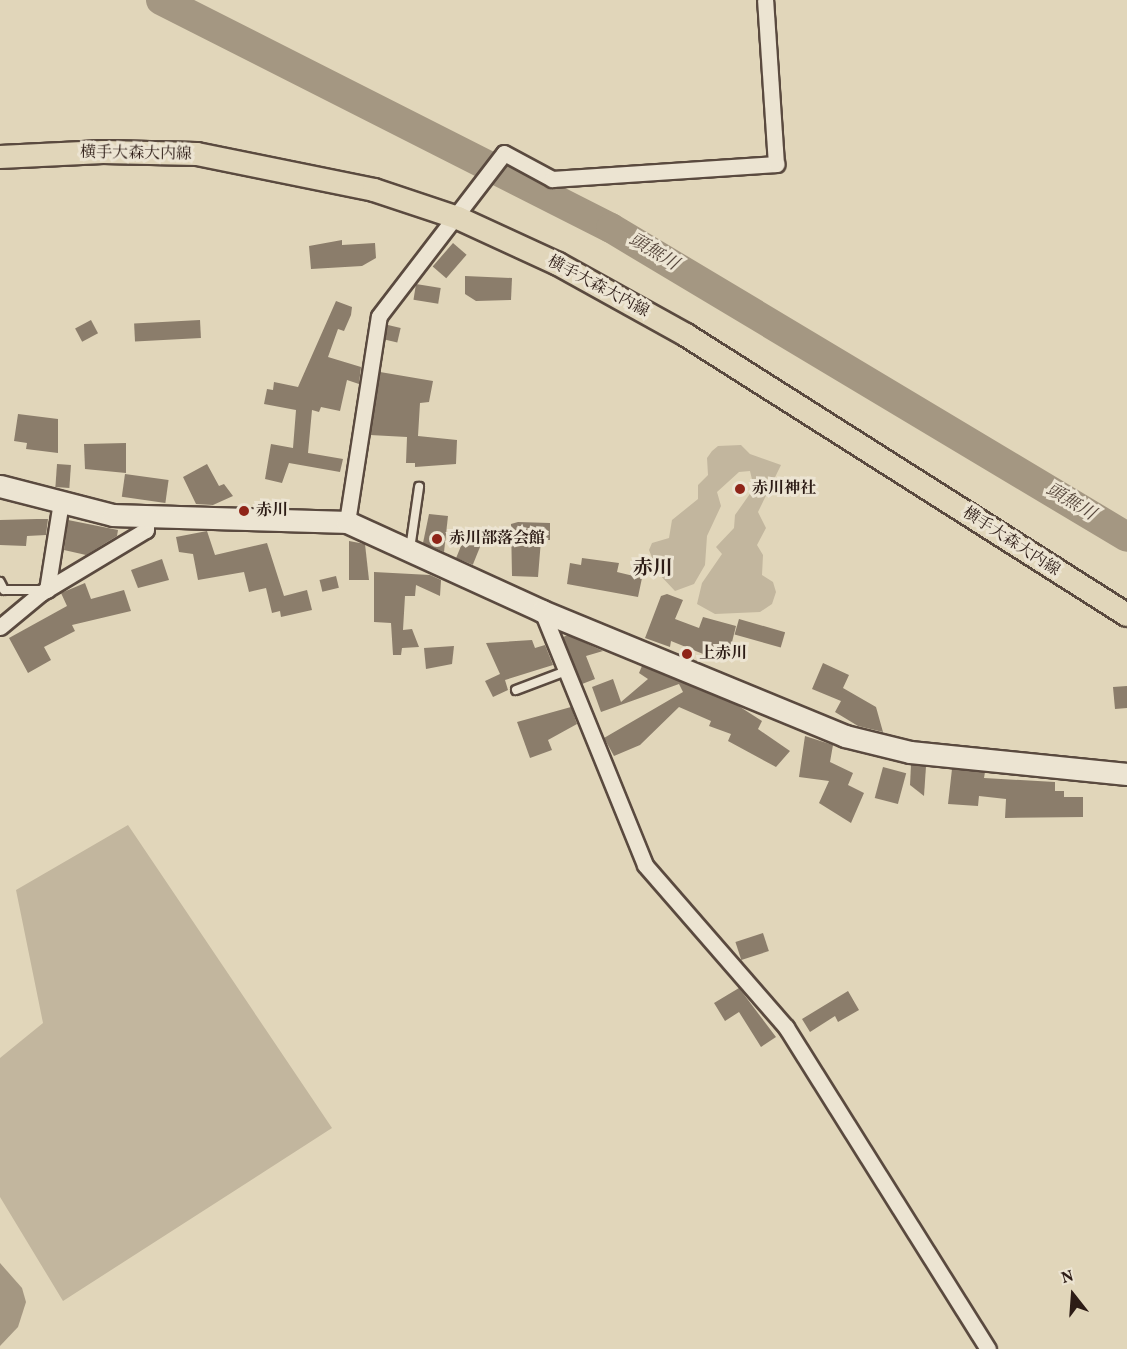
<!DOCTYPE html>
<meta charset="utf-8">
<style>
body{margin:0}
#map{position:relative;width:1127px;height:1349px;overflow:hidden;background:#e1d6ba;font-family:Vollkorn,"Noto Serif JP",serif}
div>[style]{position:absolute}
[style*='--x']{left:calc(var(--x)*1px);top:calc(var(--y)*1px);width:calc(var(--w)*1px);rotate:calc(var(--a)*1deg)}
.green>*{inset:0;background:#c2b69e}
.water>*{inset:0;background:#a49782}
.river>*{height:30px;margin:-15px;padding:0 15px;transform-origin:15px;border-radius:15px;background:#a49782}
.building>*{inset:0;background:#8b7d6b;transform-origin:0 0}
.roads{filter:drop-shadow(2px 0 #5a4a3f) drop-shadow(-2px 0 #5a4a3f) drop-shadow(0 2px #5a4a3f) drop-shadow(0 -2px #5a4a3f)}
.lane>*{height:8px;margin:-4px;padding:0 4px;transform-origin:4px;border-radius:4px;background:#ece4d2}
.street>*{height:15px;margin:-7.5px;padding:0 7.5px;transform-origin:7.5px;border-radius:7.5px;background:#ece4d2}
.secondary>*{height:21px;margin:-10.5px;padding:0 10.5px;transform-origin:10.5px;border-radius:10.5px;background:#ece4d2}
.primary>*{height:22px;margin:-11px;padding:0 11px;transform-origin:11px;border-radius:11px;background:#e1d6ba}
.dots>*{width:16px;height:16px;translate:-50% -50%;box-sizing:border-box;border:3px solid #ece4d2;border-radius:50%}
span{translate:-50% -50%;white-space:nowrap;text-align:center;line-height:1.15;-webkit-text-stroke:6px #ece4d2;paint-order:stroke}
.street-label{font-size:16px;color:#2d1c16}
.poi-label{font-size:16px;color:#2d1c16;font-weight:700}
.left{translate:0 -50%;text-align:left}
.water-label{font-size:18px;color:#57473c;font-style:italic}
.quarter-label{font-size:20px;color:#2d1c16;font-weight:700}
.north{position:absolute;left:1043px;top:1265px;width:60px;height:60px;-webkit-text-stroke:4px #ece4d2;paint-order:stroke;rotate:343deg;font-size:16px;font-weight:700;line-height:24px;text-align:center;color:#2d1c16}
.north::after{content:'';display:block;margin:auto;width:21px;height:27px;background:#2d1c16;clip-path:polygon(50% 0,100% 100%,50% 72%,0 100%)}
</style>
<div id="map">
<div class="green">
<i style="clip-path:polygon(741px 445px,750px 454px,781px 465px,758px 512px,766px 528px,757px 545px,763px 555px,762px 575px,773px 582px,776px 592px,772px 604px,760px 612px,715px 614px,697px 604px,702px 583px,722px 554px,716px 547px,734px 528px,735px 515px,754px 488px,750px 471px,739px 472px,717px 492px,721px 506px,707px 536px,705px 565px,694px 584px,675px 591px,658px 573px,649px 550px,652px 543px,669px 538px,672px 520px,698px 499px,698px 485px,708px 475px,707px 458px,712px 451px,718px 446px)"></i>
<i style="clip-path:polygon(128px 825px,332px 1128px,63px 1301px,0 1197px,0 1058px,43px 1023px,16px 890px)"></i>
</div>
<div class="water">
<i style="clip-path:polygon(0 1263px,22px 1288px,26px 1302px,18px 1327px,0 1346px)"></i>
</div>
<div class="river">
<i style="--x:161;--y:0;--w:504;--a:26.87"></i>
<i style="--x:611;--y:228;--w:601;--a:30.91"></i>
</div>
<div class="building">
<i style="clip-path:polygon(342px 240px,342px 245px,375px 243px,376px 258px,362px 266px,311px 269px,309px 246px)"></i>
<i style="left:453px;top:243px;width:18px;height:31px;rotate:41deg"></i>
<i style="clip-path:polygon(465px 276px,512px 278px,511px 300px,476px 301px,465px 294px)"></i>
<i style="left:416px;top:284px;width:25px;height:16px;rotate:9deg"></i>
<i style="clip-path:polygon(336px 301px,352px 307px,351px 315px,344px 331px,338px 329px,328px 357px,361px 367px,359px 384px,347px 380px,340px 411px,321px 407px,319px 412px,312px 410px,308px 453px,343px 459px,340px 472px,289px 463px,282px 483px,265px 479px,271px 444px,293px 448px,296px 410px,264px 404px,267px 389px,273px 390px,274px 382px,298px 387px)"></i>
<i style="left:91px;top:320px;width:15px;height:18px;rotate:62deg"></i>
<i style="left:200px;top:320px;width:18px;height:66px;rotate:87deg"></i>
<i style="left:388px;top:325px;width:13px;height:15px;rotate:13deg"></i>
<i style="clip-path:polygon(380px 372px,433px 381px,429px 402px,420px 403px,418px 436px,457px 440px,456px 464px,415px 467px,415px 463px,406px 463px,407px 437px,370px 435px)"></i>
<i style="clip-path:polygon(18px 414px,58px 419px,58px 453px,26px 449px,27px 443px,14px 441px)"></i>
<i style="clip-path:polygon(126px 443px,126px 473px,85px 469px,84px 444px)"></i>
<i style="left:57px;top:464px;width:14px;height:23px;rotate:4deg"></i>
<i style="clip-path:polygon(207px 464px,219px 486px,224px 484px,233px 496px,213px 505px,196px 504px,183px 477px)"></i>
<i style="left:125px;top:474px;width:44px;height:23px;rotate:8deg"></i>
<i style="clip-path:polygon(429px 514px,448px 516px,444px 552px,423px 543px)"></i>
<i style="clip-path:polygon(37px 519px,48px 519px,46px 535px,27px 536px,26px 546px,0 545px,0 520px)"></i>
<i style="clip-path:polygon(68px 520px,118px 530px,117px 536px,86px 555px,64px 550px)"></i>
<i style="clip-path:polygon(518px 522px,550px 523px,550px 540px,541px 540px,538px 577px,512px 576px,511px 524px)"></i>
<i style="clip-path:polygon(207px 531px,215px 555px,267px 543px,284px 596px,307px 590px,312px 610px,281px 617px,280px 611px,272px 613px,266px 588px,249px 592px,244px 572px,198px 580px,193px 554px,179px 552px,176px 537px)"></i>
<i style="left:467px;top:531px;width:18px;height:29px;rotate:22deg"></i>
<i style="clip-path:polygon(349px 541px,365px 544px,369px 580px,349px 580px)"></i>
<i style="clip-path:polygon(582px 558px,619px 563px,617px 572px,642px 578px,638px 597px,567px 584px,570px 563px,581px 565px)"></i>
<i style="clip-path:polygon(162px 559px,169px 580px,138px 588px,131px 570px)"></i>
<i style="clip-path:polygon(374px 572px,430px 575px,441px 580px,440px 596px,416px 585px,415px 596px,405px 596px,403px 630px,412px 629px,419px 647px,402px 648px,401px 655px,393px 655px,391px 623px,374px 622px)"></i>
<i style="left:336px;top:576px;width:12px;height:17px;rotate:76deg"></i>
<i style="clip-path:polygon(85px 583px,91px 599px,124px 590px,131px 611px,72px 625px,75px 631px,44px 647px,51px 660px,28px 673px,9px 638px,67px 606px,61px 593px)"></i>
<i style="clip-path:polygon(667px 594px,683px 600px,675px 619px,699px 628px,703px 617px,736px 626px,731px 646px,722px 643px,718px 660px,671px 641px,670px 647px,645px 638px,661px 596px)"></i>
<i style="left:739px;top:619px;width:48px;height:16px;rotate:16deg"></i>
<i style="clip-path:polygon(568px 635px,603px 651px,586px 656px,595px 679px,582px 684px,563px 637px)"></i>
<i style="clip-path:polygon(532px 640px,535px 648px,545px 645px,553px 665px,505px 680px,508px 690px,493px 697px,485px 681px,500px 674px,486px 643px)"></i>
<i style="clip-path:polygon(454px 646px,452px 664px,426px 669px,424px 648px)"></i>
<i style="clip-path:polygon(823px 663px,849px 675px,843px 688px,876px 707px,883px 732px,858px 726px,835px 712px,841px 701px,812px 689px)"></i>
<i style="clip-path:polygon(642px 666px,737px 705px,762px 721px,758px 729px,790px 751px,776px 767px,728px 741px,731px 734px,709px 726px,711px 721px,679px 707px,640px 745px,614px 756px,604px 738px,683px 692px,679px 684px,601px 712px,592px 687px,613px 679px,621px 702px,648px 679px,639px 673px)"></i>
<i style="clip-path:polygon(1127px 686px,1127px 708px,1115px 709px,1113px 687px)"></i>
<i style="clip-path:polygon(571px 707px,577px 724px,548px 740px,552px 750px,530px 758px,517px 722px)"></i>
<i style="clip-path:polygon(805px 736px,833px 745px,830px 762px,853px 773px,848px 785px,864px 793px,851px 823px,819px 803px,829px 781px,799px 777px)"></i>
<i style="clip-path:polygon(911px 765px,926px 766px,924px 796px,910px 785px)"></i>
<i style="left:883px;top:767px;width:24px;height:32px;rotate:15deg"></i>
<i style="clip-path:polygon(952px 769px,985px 772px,984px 778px,1055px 782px,1055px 791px,1064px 791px,1064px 797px,1083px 797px,1083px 817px,1005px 818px,1006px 799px,979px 796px,978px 806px,948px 804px)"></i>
<i style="left:763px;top:933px;width:19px;height:29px;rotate:72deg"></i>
<i style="clip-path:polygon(739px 988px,776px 1037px,761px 1047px,739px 1012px,725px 1021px,714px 1003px)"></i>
<i style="clip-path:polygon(848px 991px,859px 1010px,838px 1022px,835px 1016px,810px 1032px,802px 1019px)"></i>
</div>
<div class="roads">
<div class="lane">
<i style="--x:410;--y:549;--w:63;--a:-81.7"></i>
<i style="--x:0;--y:582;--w:9;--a:63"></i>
<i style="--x:4;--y:590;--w:38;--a:0"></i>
<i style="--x:516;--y:690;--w:53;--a:-20.8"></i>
</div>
<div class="street">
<i style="--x:347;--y:522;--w:208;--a:-81.2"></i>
<i style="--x:379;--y:316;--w:205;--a:-52.5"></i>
<i style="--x:504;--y:153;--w:55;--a:28.4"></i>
<i style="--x:552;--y:179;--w:225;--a:-3.8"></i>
<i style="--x:776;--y:164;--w:164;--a:-93.8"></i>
<i style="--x:47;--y:590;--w:89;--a:-81"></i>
<i style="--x:542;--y:611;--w:274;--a:67.9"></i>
<i style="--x:645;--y:865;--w:215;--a:49"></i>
<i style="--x:786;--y:1027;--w:380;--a:57.9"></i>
<i style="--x:0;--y:627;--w:53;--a:-39.7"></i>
<i style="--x:41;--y:593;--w:122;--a:-31"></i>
<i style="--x:146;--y:530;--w:12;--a:-90"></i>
</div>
<div class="secondary">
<i style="--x:0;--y:486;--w:117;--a:14.4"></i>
<i style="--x:113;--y:515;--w:234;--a:1.7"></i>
<i style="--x:347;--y:522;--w:214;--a:24.5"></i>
<i style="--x:542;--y:611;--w:328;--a:22.4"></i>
<i style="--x:845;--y:736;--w:67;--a:13.8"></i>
<i style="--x:910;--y:752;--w:218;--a:5.8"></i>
</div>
<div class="primary">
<i style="--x:0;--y:157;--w:103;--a:-2.8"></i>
<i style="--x:103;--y:152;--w:94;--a:1.2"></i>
<i style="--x:197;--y:154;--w:181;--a:11.5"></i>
<i style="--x:374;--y:190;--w:89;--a:18.4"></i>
<i style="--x:458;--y:218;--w:110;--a:24.7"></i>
<i style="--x:558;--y:264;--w:146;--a:29"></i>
<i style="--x:686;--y:335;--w:522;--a:32.41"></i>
</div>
</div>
<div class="dots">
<i style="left:740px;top:489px;background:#8f2418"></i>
<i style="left:244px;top:511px;background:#8f2418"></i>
<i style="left:437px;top:539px;background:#8f2418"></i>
<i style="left:687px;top:654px;background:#8f2418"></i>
</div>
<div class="street-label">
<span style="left:136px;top:154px;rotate:1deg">横手大森大内線</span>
<span style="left:598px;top:287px;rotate:28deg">横手大森大内線</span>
<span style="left:1011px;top:542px;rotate:33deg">横手大森大内線</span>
</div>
<div class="poi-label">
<span class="left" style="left:752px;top:489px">赤川神社</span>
<span class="left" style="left:256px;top:511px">赤川</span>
<span class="left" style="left:449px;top:539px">赤川部落会館</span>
<span class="left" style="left:699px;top:654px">上赤川</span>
</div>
<div class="water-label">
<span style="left:653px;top:253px;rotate:31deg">頭無川</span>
<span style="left:1070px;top:503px;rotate:31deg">頭無川</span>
</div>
<div class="quarter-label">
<span style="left:653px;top:569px">赤川</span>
</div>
<div class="north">N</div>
</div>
